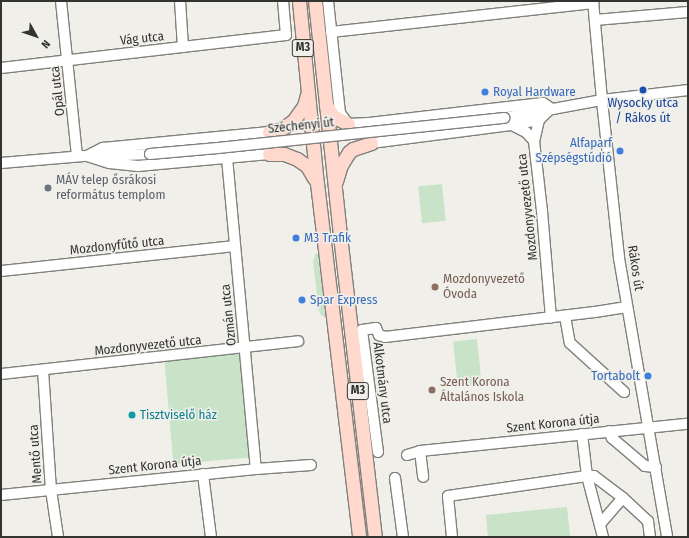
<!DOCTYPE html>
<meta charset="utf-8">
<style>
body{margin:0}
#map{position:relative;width:689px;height:538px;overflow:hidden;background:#f1efea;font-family:"Fira Sans Condensed",sans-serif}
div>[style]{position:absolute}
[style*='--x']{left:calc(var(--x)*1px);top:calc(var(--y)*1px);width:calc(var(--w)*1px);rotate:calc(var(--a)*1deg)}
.green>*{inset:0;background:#c8e3c8;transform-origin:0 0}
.roads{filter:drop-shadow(1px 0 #81807b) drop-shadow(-1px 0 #81807b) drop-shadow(0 1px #81807b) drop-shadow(0 -1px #81807b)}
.minor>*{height:10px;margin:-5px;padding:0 5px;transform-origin:5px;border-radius:5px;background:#fff}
.major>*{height:13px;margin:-6.5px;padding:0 6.5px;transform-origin:6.5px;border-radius:6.5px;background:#ffd9ce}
.bridges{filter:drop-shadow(1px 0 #81807b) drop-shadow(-1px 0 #81807b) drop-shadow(0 1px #81807b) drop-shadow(0 -1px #81807b)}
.minor-bridge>*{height:10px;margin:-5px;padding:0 5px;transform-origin:5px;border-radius:5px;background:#fff}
.dots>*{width:11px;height:11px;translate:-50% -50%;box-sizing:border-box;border:2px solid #f1efea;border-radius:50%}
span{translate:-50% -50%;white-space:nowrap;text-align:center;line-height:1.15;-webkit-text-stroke:3px #f1efea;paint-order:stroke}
.shield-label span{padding:1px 3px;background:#f1efea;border:1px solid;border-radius:3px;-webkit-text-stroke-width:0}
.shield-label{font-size:12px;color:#333331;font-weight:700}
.street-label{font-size:13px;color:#333331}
.shop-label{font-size:13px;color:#366cbe}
.left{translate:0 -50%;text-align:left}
.right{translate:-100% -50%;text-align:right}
.transit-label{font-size:13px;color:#164399}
.worship-label{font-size:13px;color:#5b616d}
.education-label{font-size:13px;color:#785e54}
.culture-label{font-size:13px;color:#0d838f}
.frame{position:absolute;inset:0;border:2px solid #333331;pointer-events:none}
.north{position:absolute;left:16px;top:16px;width:40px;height:40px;-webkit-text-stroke:3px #f1efea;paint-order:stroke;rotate:130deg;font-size:11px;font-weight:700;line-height:16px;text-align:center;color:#333331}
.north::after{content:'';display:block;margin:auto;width:14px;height:18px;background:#333331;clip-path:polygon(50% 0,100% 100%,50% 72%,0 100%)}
</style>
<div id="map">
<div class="green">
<i style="left:442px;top:184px;width:37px;height:24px;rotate:84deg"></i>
<i style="clip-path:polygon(317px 253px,318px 255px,326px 318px,321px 315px,319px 310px,313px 262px,315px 254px)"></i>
<i style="left:477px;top:339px;width:46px;height:24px;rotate:84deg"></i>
<i style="left:241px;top:353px;width:105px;height:77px;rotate:85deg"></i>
<i style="clip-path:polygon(567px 507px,570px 536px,488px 537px,486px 515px)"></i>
</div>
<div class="roads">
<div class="minor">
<i style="--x:61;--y:1;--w:155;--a:84.1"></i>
<i style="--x:180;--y:1;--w:46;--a:86.3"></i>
<i style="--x:328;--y:1;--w:113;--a:83.9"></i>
<i style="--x:340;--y:113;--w:14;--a:54"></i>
<i style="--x:348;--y:124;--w:21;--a:-3"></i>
<i style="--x:369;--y:123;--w:175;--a:-6.6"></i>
<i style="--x:543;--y:103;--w:11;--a:34"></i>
<i style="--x:593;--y:1;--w:109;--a:84.8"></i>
<i style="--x:603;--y:110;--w:149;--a:83.8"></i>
<i style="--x:619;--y:258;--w:283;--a:80.2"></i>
<i style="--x:595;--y:20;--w:93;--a:-4.9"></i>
<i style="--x:331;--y:32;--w:264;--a:-6.3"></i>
<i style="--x:1;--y:68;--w:287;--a:-6.6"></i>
<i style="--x:286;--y:35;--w:34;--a:-95"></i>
<i style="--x:504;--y:118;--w:100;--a:-10.4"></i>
<i style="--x:602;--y:100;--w:87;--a:-6.6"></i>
<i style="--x:539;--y:120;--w:22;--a:103"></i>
<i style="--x:534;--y:141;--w:70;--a:83.5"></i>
<i style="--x:542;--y:211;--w:107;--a:85.2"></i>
<i style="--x:512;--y:125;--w:16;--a:27"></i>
<i style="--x:526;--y:132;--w:12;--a:48"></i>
<i style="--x:269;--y:132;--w:9;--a:36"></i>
<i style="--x:276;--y:137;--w:6;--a:72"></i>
<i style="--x:278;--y:143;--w:5;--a:112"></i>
<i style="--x:276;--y:148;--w:9;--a:139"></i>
<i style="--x:269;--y:154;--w:132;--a:174.8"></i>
<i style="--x:138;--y:166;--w:29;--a:-174"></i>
<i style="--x:109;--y:163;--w:23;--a:-162"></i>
<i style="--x:87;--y:156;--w:18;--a:-27"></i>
<i style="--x:103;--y:148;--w:167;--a:-5.5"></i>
<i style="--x:370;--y:135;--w:8;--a:83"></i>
<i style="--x:371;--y:143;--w:141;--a:-7.3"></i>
<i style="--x:511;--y:125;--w:28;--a:-10"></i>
<i style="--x:539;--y:120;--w:16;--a:-45"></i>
<i style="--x:100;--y:156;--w:50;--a:-2.3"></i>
<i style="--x:227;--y:158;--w:312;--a:84.7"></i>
<i style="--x:1;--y:163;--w:83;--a:-4.8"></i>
<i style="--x:1;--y:271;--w:235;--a:-6.1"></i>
<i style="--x:565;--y:316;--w:27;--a:80"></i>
<i style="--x:570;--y:343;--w:73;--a:42.2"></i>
<i style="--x:43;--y:370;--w:120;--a:86.2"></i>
<i style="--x:51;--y:490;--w:48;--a:81.5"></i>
<i style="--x:1;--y:374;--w:299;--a:-6.3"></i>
<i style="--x:609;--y:431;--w:8;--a:67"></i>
<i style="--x:612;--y:438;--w:43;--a:40.3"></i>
<i style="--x:645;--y:466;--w:11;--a:5"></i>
<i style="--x:582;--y:434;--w:42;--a:83.2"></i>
<i style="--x:587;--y:476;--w:63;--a:75.3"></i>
<i style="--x:420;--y:451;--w:26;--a:83"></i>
<i style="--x:378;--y:452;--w:123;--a:-97.5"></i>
<i style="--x:362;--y:330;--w:14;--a:-8"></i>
<i style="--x:376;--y:328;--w:8;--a:67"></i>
<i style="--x:379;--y:335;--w:6;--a:18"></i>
<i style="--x:385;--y:337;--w:211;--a:-6.8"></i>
<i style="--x:595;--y:312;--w:32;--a:-9"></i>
<i style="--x:407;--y:455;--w:14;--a:-17"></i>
<i style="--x:420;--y:451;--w:269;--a:-5.8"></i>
<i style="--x:203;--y:474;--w:64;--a:82.8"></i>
<i style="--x:395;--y:478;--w:60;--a:82.3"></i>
<i style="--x:1;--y:495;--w:256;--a:-5.8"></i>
<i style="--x:256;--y:469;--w:55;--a:-4.2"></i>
<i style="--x:601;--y:523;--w:33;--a:-49"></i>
<i style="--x:452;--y:537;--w:41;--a:-95.6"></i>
<i style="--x:448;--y:496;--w:140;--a:-8.2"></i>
<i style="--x:587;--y:476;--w:7;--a:0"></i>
<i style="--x:594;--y:476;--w:36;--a:37"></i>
<i style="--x:623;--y:498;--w:34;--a:43"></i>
<i style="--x:648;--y:521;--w:16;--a:83"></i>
</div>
<div class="major">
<i style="--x:299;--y:1;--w:183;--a:84.4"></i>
<i style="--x:317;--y:183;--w:356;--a:83.2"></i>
<i style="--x:315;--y:1;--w:244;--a:83.9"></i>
<i style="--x:341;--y:244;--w:295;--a:83.4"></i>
<i style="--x:326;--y:105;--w:13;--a:58"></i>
<i style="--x:333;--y:116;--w:17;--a:28"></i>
<i style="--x:269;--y:132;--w:11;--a:-10"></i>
<i style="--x:280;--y:130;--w:16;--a:-35"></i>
<i style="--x:293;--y:121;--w:19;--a:-54"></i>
<i style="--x:304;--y:106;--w:11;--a:-75"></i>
<i style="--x:269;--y:154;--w:15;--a:0"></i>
<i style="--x:284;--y:154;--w:14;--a:21"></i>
<i style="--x:297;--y:159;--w:12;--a:35"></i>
<i style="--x:307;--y:166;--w:14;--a:60"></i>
<i style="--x:336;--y:181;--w:17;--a:-73"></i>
<i style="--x:341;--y:165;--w:15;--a:-58"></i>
<i style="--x:349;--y:152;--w:5;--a:-37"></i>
<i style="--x:353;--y:149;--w:19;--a:-18"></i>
</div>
</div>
<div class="bridges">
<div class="minor-bridge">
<i style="--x:150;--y:154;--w:68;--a:-5"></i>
<i style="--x:218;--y:148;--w:288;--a:-6"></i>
</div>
</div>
<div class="dots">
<i style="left:643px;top:90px;background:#1a4fb4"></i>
<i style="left:485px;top:92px;background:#3f7fe0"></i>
<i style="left:620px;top:151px;background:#3f7fe0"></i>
<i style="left:48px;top:188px;background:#6b7280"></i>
<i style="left:296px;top:238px;background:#3f7fe0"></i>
<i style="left:435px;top:287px;background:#8d6e63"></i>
<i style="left:302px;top:300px;background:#3f7fe0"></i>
<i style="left:648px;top:376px;background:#3f7fe0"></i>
<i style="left:432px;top:390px;background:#8d6e63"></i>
<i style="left:132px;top:415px;background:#0f9aa8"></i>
</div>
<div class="shield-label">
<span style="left:303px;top:48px">M3</span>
<span style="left:358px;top:391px">M3</span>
</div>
<div class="street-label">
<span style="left:142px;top:39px;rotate:-6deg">Vág utca</span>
<span style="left:58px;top:91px;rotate:-96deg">Opál utca</span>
<span style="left:301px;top:126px;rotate:-6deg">Széchenyi út</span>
<span style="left:528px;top:207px;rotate:-96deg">Mozdonyvezető utca</span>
<span style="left:117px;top:246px;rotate:-6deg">Mozdonyfűtő utca</span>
<span style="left:635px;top:268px;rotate:81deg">Rákos út</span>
<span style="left:229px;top:315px;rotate:-96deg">Ozmán utca</span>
<span style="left:148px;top:346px;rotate:-6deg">Mozdonyvezető utca</span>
<span style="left:382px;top:383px;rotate:83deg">Alkotmány utca</span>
<span style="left:553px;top:424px;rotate:-6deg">Szent Korona útja</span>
<span style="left:36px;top:454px;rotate:-94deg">Mentő utca</span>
<span style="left:155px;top:466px;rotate:-6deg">Szent Korona útja</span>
</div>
<div class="shop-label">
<span class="left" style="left:493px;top:92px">Royal Hardware</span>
<span class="right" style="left:612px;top:151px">Alfaparf<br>Szépségstúdió</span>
<span class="left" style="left:304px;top:238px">M3 Trafik</span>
<span class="left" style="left:310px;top:300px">Spar Express</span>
<span class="right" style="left:640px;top:376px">Tortabolt</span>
</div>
<div class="transit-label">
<span style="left:643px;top:111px">Wysocky utca<br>/ Rákos út</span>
</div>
<div class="worship-label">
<span class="left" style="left:56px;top:188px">MÁV telep ősrákosi<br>református templom</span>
</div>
<div class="education-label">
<span class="left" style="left:443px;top:287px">Mozdonyvezető<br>Óvoda</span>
<span class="left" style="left:440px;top:390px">Szent Korona<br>Általános Iskola</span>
</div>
<div class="culture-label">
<span class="left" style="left:140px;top:415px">Tisztviselő ház</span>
</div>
<div class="frame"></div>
<div class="north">N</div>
</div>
